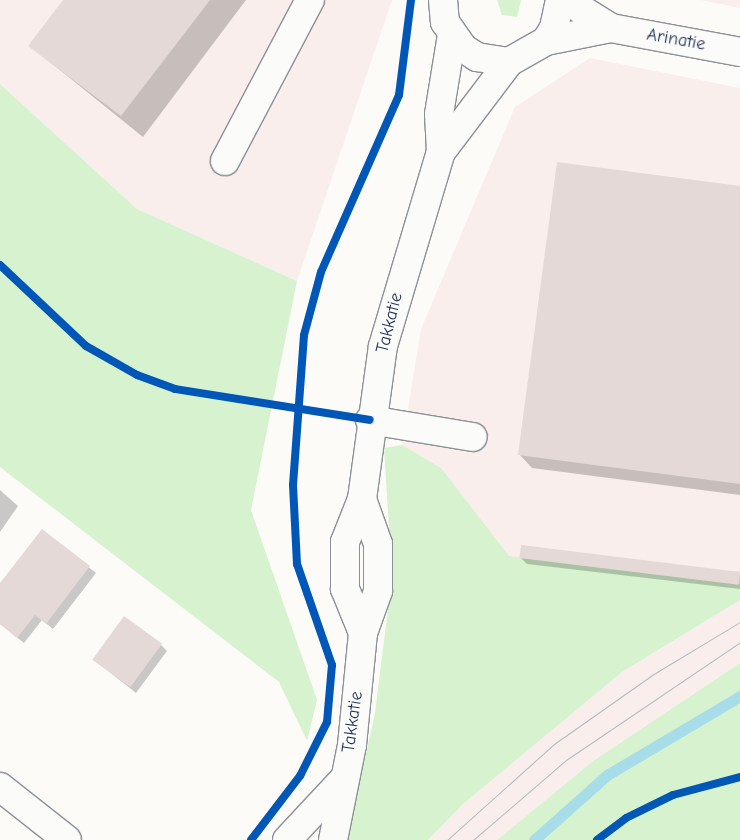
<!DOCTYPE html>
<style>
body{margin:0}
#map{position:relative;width:740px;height:840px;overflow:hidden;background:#fcfbf8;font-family:"Comic Neue",sans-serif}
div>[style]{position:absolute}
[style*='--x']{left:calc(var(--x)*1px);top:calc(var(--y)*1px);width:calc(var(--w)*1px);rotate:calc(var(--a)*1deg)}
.built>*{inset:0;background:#f9eeeb}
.green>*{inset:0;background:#d6f2ce}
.shadow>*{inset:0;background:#0003}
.stream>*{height:11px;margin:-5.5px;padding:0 5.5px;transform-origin:5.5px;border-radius:5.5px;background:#a7dde9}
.building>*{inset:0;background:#e5d9d8;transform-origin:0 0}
.roads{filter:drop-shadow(1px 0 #8c9097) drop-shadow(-1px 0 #8c9097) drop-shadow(0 1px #8c9097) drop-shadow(0 -1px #8c9097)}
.minor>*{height:28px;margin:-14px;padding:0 14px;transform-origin:14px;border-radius:14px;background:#fbfbf9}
.tram>*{height:1px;margin:-0.5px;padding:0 0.5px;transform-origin:0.5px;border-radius:0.5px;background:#b6b9bd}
.cycleway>*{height:8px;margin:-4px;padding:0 4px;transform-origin:4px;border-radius:4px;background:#0057b8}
span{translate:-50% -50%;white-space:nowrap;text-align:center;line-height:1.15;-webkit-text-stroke:4px #fdfcf7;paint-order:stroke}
.street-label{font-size:18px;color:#1b2f5e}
</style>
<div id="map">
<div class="built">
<i style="clip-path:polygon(0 0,392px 0,297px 281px,137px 209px,0 84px)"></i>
<i style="clip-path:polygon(701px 0,740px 0,740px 8px)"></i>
<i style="clip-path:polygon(590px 58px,740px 88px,740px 584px,508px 556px,441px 469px,402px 445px,421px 329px,515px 107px)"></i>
<i style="clip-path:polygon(740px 600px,740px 663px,593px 761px,497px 840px,428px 840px,463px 804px,622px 672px)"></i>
</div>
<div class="green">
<i style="clip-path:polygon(497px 0,521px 0,517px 17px,502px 15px)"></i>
<i style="clip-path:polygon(0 84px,137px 209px,297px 281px,251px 510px,317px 700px,307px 741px,279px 682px,0 467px)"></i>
<i style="clip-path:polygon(402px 445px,441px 468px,509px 556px,740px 584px,740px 600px,622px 672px,463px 804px,428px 840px,347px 840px,375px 713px,392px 577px,384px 448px)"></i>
<i style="clip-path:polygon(740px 663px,740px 840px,497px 840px,593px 761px)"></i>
</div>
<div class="shadow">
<i style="clip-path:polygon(65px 0,246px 0,143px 137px,30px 46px)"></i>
<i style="clip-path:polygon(740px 187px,740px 495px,532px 468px,520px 455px)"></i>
<i style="clip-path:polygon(0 490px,18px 506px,0 532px)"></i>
<i style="clip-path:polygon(42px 530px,96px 573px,53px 629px,42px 620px,24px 643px,0 624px,0 585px)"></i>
<i style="clip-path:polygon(520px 557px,740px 572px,740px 589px,527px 564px)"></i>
<i style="clip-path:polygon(161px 645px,167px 651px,136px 693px,94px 660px)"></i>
</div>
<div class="stream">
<i style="--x:534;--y:840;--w:98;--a:-41.7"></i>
<i style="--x:607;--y:775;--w:155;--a:-30.7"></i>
</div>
<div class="building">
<i style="clip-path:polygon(63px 0,210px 0,121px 116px,28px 46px)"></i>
<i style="clip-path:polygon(557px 162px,740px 186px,740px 484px,518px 455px)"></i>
<i style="clip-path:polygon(42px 529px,90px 566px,46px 624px,35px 615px,17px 638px,0 624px,0 583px)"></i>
<i style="left:521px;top:545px;width:221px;height:13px;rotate:7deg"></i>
<i style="left:124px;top:616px;width:47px;height:54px;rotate:36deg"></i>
</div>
<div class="roads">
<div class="minor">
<i style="--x:443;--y:0;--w:22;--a:85"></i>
<i style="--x:445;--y:22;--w:32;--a:55"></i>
<i style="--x:463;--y:48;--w:17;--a:33"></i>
<i style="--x:477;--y:57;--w:32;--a:9"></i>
<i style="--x:509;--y:62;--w:43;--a:-29.6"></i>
<i style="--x:546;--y:41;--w:15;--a:-58"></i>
<i style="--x:554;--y:28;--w:29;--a:-78"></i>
<i style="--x:566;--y:0;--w:53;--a:31.9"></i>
<i style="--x:546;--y:41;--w:66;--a:-11.3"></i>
<i style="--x:611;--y:28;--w:131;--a:10.5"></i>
<i style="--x:441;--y:152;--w:38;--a:-93"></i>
<i style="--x:439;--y:114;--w:80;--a:-80.7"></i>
<i style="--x:225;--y:161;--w:182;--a:-62.2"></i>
<i style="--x:370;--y:420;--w:104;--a:9.4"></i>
<i style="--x:363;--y:633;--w:48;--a:-112.2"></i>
<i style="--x:345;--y:589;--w:47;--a:-90"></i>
<i style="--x:345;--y:542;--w:46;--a:-68.4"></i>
<i style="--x:362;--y:499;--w:154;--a:-82.2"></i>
<i style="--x:383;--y:346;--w:202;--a:-73.4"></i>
<i style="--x:441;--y:152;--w:113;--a:-52.9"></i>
<i style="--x:0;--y:787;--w:85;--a:38.3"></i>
<i style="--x:287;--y:840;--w:81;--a:-47"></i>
<i style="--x:333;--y:840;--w:97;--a:-78.7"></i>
<i style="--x:352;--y:745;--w:113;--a:-84.4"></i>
<i style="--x:363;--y:633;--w:45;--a:-70.3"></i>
<i style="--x:378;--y:591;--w:47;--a:-90"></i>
<i style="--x:378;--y:544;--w:48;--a:-109.6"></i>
</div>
</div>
<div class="tram">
<i style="--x:447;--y:840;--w:144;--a:-41.9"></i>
<i style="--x:554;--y:744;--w:120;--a:-35.1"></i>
<i style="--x:652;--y:675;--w:103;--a:-31.1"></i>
<i style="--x:473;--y:840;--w:123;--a:-40.7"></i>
<i style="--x:566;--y:760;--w:210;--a:-34.1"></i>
</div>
<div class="cycleway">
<i style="--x:0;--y:265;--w:118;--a:43.3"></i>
<i style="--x:86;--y:346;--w:59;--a:29.6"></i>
<i style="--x:137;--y:375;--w:40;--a:20.2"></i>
<i style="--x:175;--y:389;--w:197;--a:9"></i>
<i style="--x:251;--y:840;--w:81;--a:-52.6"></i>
<i style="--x:300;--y:776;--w:60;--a:-63.4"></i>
<i style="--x:327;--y:722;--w:57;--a:-85"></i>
<i style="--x:332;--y:665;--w:107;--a:-109.1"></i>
<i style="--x:297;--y:564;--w:79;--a:-92.9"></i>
<i style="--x:293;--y:485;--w:150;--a:-85.8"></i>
<i style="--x:304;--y:335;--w:65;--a:-74.9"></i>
<i style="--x:321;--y:272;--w:193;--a:-66.2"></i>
<i style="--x:399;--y:95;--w:96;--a:-82.8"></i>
<i style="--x:597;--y:840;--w:36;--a:-37"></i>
<i style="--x:626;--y:818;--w:52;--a:-26.1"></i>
<i style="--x:673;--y:795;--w:69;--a:-15"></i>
</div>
<div class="street-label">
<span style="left:676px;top:40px;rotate:10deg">Arinatie</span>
<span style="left:390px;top:323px;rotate:-76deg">Takkatie</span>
<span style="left:353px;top:722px;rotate:-82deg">Takkatie</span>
</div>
</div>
